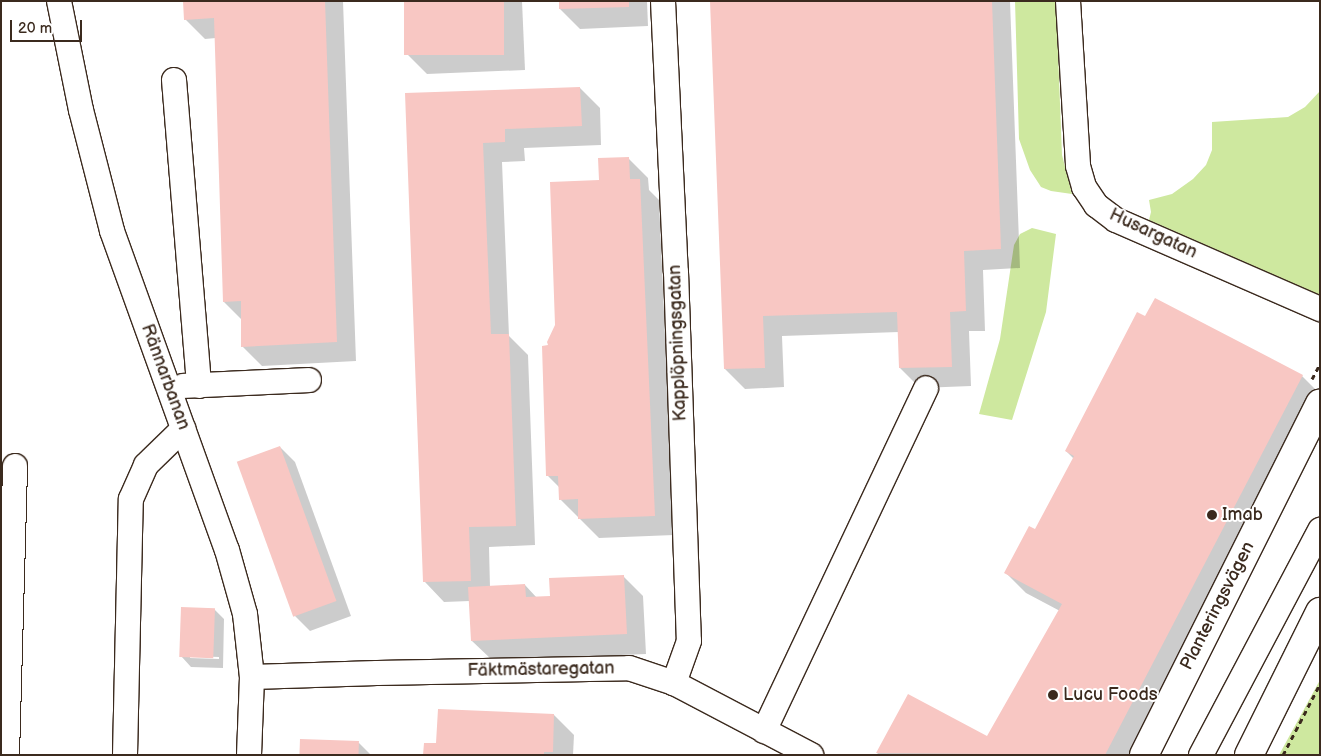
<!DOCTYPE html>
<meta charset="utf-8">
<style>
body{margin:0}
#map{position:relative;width:1321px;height:756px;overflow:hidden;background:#fff;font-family:"Balsamiq Sans",sans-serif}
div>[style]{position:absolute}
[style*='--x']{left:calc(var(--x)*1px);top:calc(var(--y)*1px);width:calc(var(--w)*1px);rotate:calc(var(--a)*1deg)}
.green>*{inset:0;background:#cee89f}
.shadow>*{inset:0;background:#0003}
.building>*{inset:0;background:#f8c7c3;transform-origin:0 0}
.path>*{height:3px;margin-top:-1.5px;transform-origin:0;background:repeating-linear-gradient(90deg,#3b2a1e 0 5px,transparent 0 9px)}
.roads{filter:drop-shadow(1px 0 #3b2a1e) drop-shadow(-1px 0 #3b2a1e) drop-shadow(0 1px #3b2a1e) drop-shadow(0 -1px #3b2a1e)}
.minor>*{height:24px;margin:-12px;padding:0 12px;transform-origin:12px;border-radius:12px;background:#fff}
.major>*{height:28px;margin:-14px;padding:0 14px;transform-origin:14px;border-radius:14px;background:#fff}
.dots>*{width:14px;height:14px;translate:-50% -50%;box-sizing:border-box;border:2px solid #fff;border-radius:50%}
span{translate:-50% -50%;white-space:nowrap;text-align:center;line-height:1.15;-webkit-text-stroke:4px #fff;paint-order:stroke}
.street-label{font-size:18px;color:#3b2a1e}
.poi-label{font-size:18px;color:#3b2a1e}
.left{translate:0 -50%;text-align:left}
.frame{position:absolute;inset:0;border:2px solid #3b2a1e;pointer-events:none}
.scale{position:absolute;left:10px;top:20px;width:72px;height:22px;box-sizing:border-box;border:2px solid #3b2a1e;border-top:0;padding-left:6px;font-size:15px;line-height:18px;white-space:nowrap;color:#3b2a1e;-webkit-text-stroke:4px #fff;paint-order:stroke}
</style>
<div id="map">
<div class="green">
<i style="clip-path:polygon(1015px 1px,1056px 1px,1062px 155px,1072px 194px,1051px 191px,1041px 187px,1030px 170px,1019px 139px)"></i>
<i style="clip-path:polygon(1320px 91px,1320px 295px,1149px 220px,1151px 212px,1149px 200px,1172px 194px,1193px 179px,1206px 165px,1212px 150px,1212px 122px,1288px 117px,1305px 107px)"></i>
<i style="clip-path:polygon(1032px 228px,1056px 234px,1046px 312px,1012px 420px,979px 414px,1000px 339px,1014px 245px,1020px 234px)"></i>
<i style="clip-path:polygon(1320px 680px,1320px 755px,1279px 755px)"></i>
</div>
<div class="shadow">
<i style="clip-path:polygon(184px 1px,343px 1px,356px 361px,262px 366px,242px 346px,242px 320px,224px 302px,216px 38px,205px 39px,185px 19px)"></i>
<i style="clip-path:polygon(405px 1px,522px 1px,525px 70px,427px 74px,407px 54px)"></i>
<i style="clip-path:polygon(560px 1px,647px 1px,648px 26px,580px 29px,560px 9px)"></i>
<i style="clip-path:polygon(711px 1px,1010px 1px,1020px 268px,983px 270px,985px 331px,969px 331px,971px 386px,920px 388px,900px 368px,899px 332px,782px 336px,784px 387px,745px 389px,725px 369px)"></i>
<i style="clip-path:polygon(580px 88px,600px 108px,601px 145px,524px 148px,525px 161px,502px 162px,509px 336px,528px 355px,535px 545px,489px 547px,490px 587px,525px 585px,537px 598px,551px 597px,623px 576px,643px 596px,646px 654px,492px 660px,472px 641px,470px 601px,444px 602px,425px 582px,406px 94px)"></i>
<i style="clip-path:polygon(628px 158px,648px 178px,649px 190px,659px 200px,674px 535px,599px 538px,560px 499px,560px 488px,548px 476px,549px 346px,601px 181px)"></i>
<i style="clip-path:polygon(1302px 376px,1320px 394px,1135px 755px,879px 755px,877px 753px,987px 738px,1060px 611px,1026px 593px,1006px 573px,1036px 531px,1074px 459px,1066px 451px)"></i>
<i style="clip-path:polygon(280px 447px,295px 462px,351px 616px,310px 631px,295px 616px)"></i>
<i style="clip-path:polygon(evenodd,214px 609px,224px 619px,223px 668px,191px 667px,181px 656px,214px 609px,190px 656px,219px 657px,219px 659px,190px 658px,190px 656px)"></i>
<i style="clip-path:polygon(554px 715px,574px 735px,573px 755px,425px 755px,438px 744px)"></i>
<i style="clip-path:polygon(359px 743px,371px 755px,300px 755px)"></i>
</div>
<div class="building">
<i style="clip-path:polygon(183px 1px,325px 1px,337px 342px,241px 347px,241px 301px,223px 302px,214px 18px,184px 20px)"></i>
<i style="left:404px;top:1px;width:100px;height:54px"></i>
<i style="clip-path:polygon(559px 1px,629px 1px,629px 7px,559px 9px)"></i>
<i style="clip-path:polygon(710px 1px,992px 1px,1001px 249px,964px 251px,966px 311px,950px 312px,952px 367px,899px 368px,897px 312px,763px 316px,765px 368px,724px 369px)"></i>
<i style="clip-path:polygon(580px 87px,582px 126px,505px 129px,505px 142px,483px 143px,491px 334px,509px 334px,516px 526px,469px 527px,471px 581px,423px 582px,405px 93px)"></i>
<i style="clip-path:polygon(629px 157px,630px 179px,640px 179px,655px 516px,578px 519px,578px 499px,559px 500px,558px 476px,546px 476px,542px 346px,548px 345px,547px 342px,555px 325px,550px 182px,599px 180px,598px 158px)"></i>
<i style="clip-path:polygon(1155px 298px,1303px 375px,1105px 755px,876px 753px,908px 694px,987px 736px,1062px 604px,1004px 573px,1029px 526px,1035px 529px,1074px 456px,1065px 451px,1137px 312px,1145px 316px)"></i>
<i style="left:280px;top:446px;width:165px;height:46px;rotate:70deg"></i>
<i style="clip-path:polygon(624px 575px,627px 634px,471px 641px,468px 587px,525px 584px,526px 597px,550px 596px,549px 578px)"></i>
<i style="left:181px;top:607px;width:34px;height:50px;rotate:2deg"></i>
<i style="clip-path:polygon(438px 709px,554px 714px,553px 752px,544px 752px,544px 755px,423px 755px,424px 743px,436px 743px)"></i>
<i style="left:300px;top:739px;width:59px;height:16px;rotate:2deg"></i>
</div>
<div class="path">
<i style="--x:1312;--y:379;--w:17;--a:-62"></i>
<i style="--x:1283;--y:755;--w:80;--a:-62.5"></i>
</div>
<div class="roads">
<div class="minor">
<i style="--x:59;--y:1;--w:111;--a:78.6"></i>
<i style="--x:81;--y:110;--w:125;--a:75.6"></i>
<i style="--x:112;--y:231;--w:339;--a:70.2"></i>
<i style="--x:227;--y:550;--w:66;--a:74.3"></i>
<i style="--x:245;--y:614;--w:63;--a:83.7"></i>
<i style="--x:252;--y:677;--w:78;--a:92.2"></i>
<i style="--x:663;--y:1;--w:271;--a:87.3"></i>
<i style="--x:676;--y:272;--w:369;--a:88"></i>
<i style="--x:689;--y:641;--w:45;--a:109.7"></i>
<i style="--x:1068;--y:1;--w:165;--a:86.5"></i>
<i style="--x:1078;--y:166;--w:22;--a:74"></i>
<i style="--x:1084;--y:187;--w:22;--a:56"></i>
<i style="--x:1096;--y:205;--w:25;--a:37"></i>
<i style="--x:1116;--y:220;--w:223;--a:23.6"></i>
<i style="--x:174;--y:80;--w:307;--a:85.3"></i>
<i style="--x:183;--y:386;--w:126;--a:-2.7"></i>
<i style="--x:252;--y:677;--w:125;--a:-1.8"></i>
<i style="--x:377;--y:673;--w:252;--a:-1.1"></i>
<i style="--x:629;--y:668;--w:47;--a:18.4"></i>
<i style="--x:674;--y:683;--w:155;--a:27.7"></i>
<i style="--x:764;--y:731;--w:379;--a:-64.7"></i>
<i style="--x:7;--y:755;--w:289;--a:-88.4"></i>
<i style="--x:125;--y:755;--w:256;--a:-88.7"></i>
<i style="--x:131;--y:499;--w:37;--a:-66"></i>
<i style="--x:146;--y:465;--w:52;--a:-44.2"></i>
<i style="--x:1201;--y:755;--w:255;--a:-62.1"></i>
</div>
<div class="major">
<i style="--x:1144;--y:755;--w:393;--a:-63.4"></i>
<i style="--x:1249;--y:755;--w:160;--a:-63.6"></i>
</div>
</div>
<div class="dots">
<i style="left:1212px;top:515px;background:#3b2a1e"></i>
<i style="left:1053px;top:695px;background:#3b2a1e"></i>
</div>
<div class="street-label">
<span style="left:1153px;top:234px;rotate:25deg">Husargatan</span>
<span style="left:678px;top:343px;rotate:-92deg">Kapplöpningsgatan</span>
<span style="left:165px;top:377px;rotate:70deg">Rännarbanan</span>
<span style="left:1218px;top:606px;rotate:-63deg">Planteringsvägen</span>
<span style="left:541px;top:670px;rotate:-1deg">Fäktmästaregatan</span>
</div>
<div class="poi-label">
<span class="left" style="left:1222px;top:515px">Imab</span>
<span class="left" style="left:1063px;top:695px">Lucu Foods</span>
</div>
<div class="frame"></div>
<div class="scale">20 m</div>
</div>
